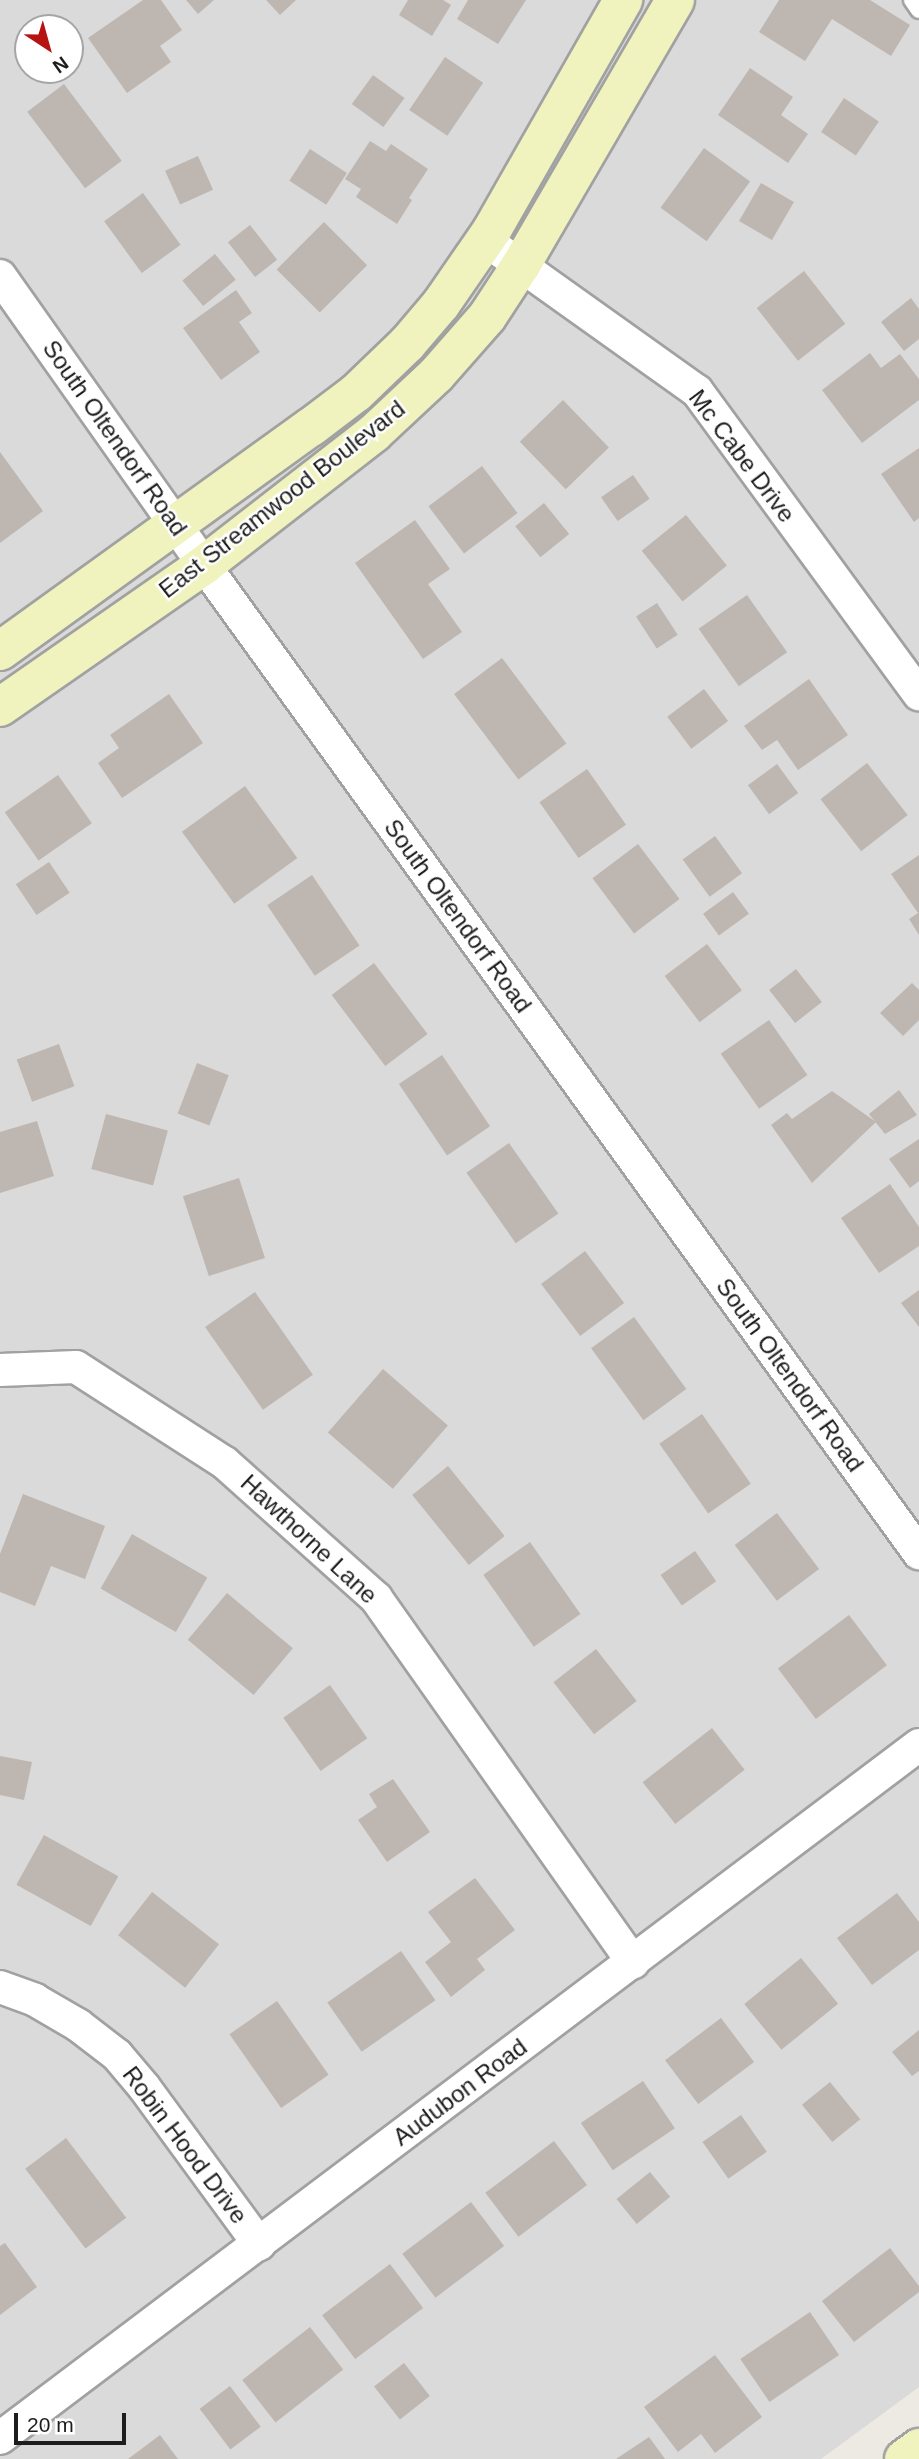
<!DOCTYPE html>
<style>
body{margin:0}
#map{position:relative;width:919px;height:2459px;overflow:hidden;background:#edeae4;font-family:Helvetica,sans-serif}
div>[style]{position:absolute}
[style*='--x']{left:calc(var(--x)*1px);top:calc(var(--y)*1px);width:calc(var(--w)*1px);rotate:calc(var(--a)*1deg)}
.residential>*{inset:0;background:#dbdada}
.building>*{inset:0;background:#beb6b1;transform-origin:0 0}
.roads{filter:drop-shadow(2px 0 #a1a1a1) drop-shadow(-2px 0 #a1a1a1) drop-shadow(0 2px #a1a1a1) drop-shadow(0 -2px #a1a1a1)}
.lane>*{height:16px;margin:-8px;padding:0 8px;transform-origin:8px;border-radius:8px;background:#fff}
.street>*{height:32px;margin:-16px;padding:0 16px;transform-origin:16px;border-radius:16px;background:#fff}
.secondary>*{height:38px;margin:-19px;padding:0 19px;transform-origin:19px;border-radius:19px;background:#f0f3bd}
span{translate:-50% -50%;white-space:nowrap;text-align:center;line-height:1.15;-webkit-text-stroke:5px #fff;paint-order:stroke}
.street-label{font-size:24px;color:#1d1d1d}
.north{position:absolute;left:14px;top:14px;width:70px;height:70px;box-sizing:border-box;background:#fff;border:2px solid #a5a5a5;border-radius:50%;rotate:144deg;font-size:19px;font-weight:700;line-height:28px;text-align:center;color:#1d1d1d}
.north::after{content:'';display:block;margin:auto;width:24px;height:32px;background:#b81313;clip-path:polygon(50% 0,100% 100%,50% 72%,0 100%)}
.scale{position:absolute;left:14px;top:2413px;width:112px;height:32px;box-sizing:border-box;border:4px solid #1d1d1d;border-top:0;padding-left:9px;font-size:21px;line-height:24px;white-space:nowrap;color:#1d1d1d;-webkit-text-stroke:5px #fff;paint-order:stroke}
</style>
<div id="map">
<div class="residential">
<i style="clip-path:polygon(evenodd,0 0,919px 0,919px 2387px,821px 2459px,0 2459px,0 0,28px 28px,70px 28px,70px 70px,28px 70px,28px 28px)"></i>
</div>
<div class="building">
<i style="clip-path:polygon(143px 0,161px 0,182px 30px,160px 46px,171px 62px,127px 93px,88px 38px)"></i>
<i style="clip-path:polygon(186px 0,214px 0,198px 14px)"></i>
<i style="clip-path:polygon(266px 0,296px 0,280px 15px)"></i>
<i style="clip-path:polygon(408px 0,443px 0,451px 5px,432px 36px,399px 15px)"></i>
<i style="clip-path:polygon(468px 0,526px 0,498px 44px,457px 19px)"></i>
<i style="clip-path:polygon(779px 0,870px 0,910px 25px,891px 56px,832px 19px,805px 61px,759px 32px)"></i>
<i style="left:445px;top:57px;width:46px;height:64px;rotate:34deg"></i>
<i style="clip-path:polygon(750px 68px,793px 97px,781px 115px,808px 134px,788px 163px,718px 115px)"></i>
<i style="left:373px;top:75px;width:39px;height:36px;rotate:36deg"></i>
<i style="left:64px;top:84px;width:96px;height:46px;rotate:53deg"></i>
<i style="left:844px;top:98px;width:42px;height:41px;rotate:34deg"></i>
<i style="clip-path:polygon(370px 141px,386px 151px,391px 144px,428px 169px,409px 198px,412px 200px,397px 224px,356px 197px,361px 189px,345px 179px)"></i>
<i style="left:704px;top:148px;width:57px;height:74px;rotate:36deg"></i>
<i style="left:310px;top:149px;width:44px;height:38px;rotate:33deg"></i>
<i style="left:198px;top:156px;width:37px;height:36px;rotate:66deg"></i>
<i style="left:761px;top:183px;width:38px;height:44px;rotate:30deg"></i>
<i style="left:143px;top:193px;width:64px;height:48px;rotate:54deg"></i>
<i style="left:324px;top:222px;width:61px;height:67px;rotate:45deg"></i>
<i style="left:250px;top:225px;width:44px;height:28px;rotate:52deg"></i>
<i style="left:215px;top:254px;width:33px;height:42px;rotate:51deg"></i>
<i style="left:804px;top:271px;width:67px;height:60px;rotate:52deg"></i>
<i style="clip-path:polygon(236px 290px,252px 313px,239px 322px,260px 352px,221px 380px,183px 328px)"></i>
<i style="clip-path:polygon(911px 298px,919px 309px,919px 339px,904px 351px,881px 322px)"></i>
<i style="clip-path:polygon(870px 353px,881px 368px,900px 354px,919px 379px,919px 400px,862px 443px,822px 390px)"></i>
<i style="left:563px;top:400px;width:66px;height:60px;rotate:46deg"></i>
<i style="clip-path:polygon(919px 448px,919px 518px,914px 522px,881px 474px)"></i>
<i style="clip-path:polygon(0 452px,43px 511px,0 543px)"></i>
<i style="left:482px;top:466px;width:59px;height:67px;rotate:53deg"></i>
<i style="left:633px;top:475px;width:29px;height:39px;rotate:55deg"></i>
<i style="left:544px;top:503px;width:40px;height:37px;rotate:51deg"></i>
<i style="left:686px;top:515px;width:65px;height:57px;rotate:51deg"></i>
<i style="clip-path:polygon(415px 520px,450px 569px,428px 584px,462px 632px,423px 659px,355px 563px)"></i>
<i style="left:747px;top:595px;width:70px;height:59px;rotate:55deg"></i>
<i style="left:657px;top:603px;width:38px;height:25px;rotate:57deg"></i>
<i style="left:502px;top:658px;width:107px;height:60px;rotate:53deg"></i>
<i style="clip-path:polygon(809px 679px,848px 735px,798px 770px,777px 740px,762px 750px,744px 726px)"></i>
<i style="left:704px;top:689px;width:40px;height:46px;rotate:53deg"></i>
<i style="clip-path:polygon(169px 694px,203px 743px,122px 798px,98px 763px,119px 748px,110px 735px)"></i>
<i style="left:867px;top:763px;width:66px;height:59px;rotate:52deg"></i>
<i style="left:777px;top:764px;width:36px;height:36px;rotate:54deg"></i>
<i style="left:587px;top:769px;width:68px;height:58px;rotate:55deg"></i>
<i style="left:58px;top:775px;width:59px;height:65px;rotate:55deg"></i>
<i style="left:245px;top:786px;width:89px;height:78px;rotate:54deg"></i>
<i style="left:715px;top:836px;width:46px;height:40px;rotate:54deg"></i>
<i style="left:638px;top:844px;width:69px;height:57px;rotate:53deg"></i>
<i style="clip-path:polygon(919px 855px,919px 935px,909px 919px,918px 913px,891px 874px)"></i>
<i style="left:49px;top:862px;width:37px;height:40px;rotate:56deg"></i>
<i style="left:312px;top:875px;width:85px;height:54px;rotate:56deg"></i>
<i style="left:733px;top:892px;width:27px;height:37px;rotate:54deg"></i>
<i style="left:707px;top:944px;width:58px;height:53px;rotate:53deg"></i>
<i style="left:374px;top:963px;width:89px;height:53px;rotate:53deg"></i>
<i style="left:796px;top:969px;width:42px;height:34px;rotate:52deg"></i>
<i style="clip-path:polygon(912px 983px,919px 990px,919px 1020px,903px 1036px,880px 1013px)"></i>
<i style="left:769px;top:1020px;width:67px;height:59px;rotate:55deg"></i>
<i style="left:59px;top:1044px;width:45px;height:45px;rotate:70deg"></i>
<i style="left:442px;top:1055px;width:86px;height:52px;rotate:56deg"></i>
<i style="left:197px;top:1063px;width:34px;height:54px;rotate:21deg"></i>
<i style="clip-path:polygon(899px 1090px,917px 1115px,885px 1134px,869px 1114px)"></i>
<i style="clip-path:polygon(832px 1091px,876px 1122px,812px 1183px,771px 1125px,787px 1113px,792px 1119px)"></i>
<i style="left:106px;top:1114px;width:64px;height:57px;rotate:15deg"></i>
<i style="clip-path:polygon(37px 1121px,54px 1176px,0 1193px,0 1132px)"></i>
<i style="clip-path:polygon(919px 1139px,919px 1181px,910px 1188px,889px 1159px)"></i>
<i style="left:509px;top:1143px;width:86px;height:52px;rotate:55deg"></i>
<i style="left:239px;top:1178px;width:84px;height:59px;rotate:72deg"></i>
<i style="clip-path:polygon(890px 1184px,919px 1227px,919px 1246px,879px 1273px,841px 1218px)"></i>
<i style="left:585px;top:1251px;width:65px;height:55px;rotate:53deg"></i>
<i style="clip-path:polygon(919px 1290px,919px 1327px,901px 1303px)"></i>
<i style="left:255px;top:1292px;width:101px;height:61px;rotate:55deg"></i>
<i style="left:634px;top:1317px;width:89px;height:53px;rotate:54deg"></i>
<i style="left:383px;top:1369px;width:86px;height:84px;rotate:41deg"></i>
<i style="left:702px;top:1414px;width:85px;height:52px;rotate:55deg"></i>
<i style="left:448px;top:1466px;width:90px;height:46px;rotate:51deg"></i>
<i style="clip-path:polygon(23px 1494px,105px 1526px,85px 1579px,51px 1566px,35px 1606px,0 1592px,0 1554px)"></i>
<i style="left:777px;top:1513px;width:70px;height:53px;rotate:53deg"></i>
<i style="left:132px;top:1534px;width:87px;height:63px;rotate:30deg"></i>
<i style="left:530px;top:1542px;width:88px;height:57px;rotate:55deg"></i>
<i style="left:695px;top:1551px;width:37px;height:42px;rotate:55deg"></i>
<i style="left:227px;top:1593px;width:86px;height:61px;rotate:40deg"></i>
<i style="left:849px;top:1615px;width:63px;height:89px;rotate:53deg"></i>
<i style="left:596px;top:1649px;width:66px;height:54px;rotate:52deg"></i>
<i style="left:330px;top:1685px;width:65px;height:57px;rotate:55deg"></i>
<i style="left:712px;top:1728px;width:53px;height:88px;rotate:52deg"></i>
<i style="clip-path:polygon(0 1756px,32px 1762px,24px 1800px,0 1795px)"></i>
<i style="clip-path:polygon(393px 1779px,430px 1832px,387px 1862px,358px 1820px,377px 1807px,369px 1794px)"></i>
<i style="left:44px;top:1835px;width:85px;height:57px;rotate:29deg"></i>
<i style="clip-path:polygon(475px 1878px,515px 1930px,477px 1959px,485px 1970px,451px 1997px,425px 1962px,451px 1942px,428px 1912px)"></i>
<i style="left:152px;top:1892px;width:85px;height:55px;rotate:38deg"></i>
<i style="clip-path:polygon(897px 1893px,919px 1922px,919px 1950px,872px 1985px,837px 1938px)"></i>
<i style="left:401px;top:1951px;width:60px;height:90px;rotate:55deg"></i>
<i style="left:801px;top:1958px;width:59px;height:73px;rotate:51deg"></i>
<i style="left:277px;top:2001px;width:90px;height:58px;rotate:55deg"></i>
<i style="left:721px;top:2018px;width:55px;height:70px;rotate:53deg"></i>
<i style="clip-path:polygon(919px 2030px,919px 2071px,912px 2076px,892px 2052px)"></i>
<i style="left:643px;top:2081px;width:57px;height:75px;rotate:56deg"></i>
<i style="left:830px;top:2082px;width:48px;height:36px;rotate:51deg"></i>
<i style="left:741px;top:2115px;width:45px;height:47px;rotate:55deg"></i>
<i style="left:66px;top:2138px;width:100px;height:51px;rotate:53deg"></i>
<i style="left:554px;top:2141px;width:55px;height:86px;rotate:53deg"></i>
<i style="left:650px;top:2172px;width:32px;height:43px;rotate:51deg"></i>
<i style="left:471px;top:2202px;width:55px;height:86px;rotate:53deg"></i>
<i style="clip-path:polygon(5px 2243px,37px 2287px,0 2315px,0 2246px)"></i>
<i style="clip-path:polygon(890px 2248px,919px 2286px,919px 2292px,854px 2342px,822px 2301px)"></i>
<i style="left:390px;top:2264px;width:55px;height:85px;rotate:53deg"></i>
<i style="left:810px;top:2312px;width:52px;height:84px;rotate:56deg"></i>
<i style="left:310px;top:2327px;width:54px;height:86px;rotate:52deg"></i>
<i style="clip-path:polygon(715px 2355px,762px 2417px,715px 2453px,701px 2434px,678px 2452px,644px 2407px)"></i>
<i style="left:404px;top:2363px;width:42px;height:38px;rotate:52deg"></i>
<i style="left:230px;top:2386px;width:51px;height:38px;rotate:53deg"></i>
<i style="clip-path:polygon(160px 2435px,178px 2459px,128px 2459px)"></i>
<i style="clip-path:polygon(649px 2437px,665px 2459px,616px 2459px)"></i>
</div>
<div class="roads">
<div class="lane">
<i style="--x:912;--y:0;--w:12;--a:55"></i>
</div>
<div class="street">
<i style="--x:485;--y:240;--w:260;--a:35.5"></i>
<i style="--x:697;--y:391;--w:376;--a:53.8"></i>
<i style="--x:0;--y:276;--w:354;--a:54.8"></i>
<i style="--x:204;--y:565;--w:1220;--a:54.11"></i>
<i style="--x:0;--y:1370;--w:76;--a:-2.3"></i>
<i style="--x:76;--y:1367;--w:177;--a:32.8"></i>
<i style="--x:225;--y:1463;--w:203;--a:41.8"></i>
<i style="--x:376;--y:1598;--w:446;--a:54.8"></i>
<i style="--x:0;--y:1987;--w:37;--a:20"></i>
<i style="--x:35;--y:2000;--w:50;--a:30.2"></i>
<i style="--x:78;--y:2025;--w:49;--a:37.6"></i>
<i style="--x:117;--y:2055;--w:42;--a:49.8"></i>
<i style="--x:144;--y:2087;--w:195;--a:53.8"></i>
<i style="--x:0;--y:2438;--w:1151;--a:-37.02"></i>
</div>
<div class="secondary">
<i style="--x:0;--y:651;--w:383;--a:-35.8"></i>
<i style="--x:311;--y:427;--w:56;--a:-37.1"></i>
<i style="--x:356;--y:393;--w:71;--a:-43.9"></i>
<i style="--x:407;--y:344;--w:52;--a:-49.6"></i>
<i style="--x:441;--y:304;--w:90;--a:-55.4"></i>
<i style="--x:492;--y:230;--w:265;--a:-60.3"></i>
<i style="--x:0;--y:707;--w:249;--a:-34.8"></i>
<i style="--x:204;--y:565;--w:215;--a:-37.8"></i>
<i style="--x:374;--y:433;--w:85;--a:-43.1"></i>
<i style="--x:436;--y:375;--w:77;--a:-48.7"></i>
<i style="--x:487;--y:317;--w:62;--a:-56.8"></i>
<i style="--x:521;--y:265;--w:306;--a:-59.8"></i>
<i style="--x:904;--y:2459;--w:19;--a:-36"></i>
</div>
</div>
<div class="street-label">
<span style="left:115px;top:438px;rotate:55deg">South Oltendorf Road</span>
<span style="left:742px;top:456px;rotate:53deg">Mc Cabe Drive</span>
<span style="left:282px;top:499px;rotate:-38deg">East Streamwood Boulevard</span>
<span style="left:458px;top:916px;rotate:54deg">South Oltendorf Road</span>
<span style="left:790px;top:1375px;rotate:54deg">South Oltendorf Road</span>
<span style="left:309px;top:1539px;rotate:43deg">Hawthorne Lane</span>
<span style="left:460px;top:2092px;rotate:-37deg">Audubon Road</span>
<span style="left:185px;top:2145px;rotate:53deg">Robin Hood Drive</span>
</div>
<div class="north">N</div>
<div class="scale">20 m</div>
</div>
